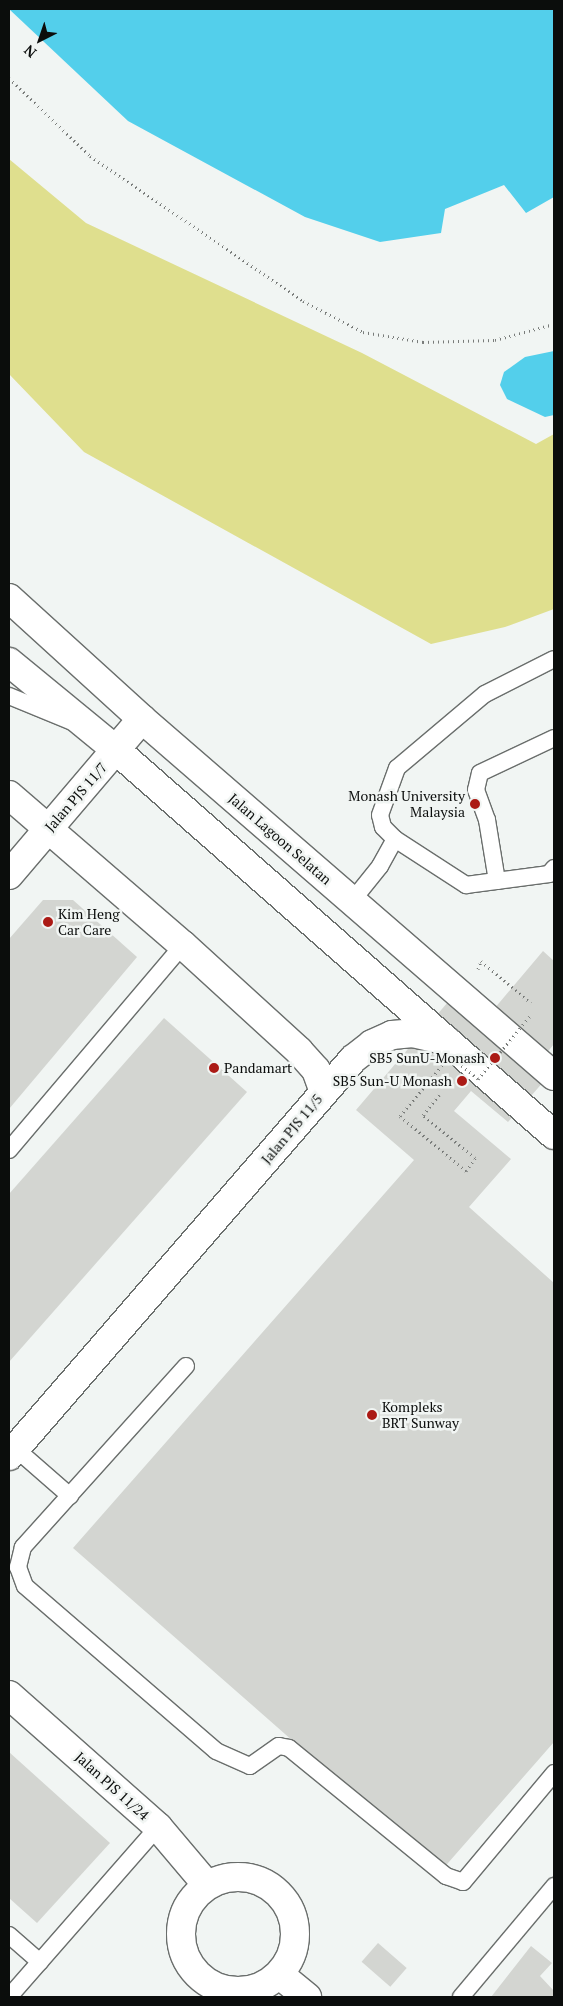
<!DOCTYPE html>
<style>
body{margin:0}
#map{position:relative;width:563px;height:2006px;overflow:hidden;background:#f1f5f3;font-family:"PT Serif",serif}
div>[style]{position:absolute}
[style*='--x']{left:calc(var(--x)*1px);top:calc(var(--y)*1px);width:calc(var(--w)*1px);rotate:calc(var(--a)*1deg)}
.green>*{inset:0;background:#dfdf8e}
.water>*{inset:0;background:#53cfeb}
.building>*{inset:0;background:#d3d5d1;transform-origin:0 0}
.path>*{height:3px;margin-top:-1.5px;transform-origin:0;background:repeating-linear-gradient(90deg,#797c7a 0 1px,transparent 0 5px)}
.roads{filter:drop-shadow(1px 0 #6a6e6c) drop-shadow(-1px 0 #6a6e6c) drop-shadow(0 1px #6a6e6c) drop-shadow(0 -1px #6a6e6c)}
.service>*{height:16px;margin:-8px;padding:0 8px;transform-origin:8px;border-radius:8px;background:#fff}
.minor>*{height:28px;margin:-14px;padding:0 14px;transform-origin:14px;border-radius:14px;background:#fff}
.minor>.ring{margin:-14px;padding:0;box-sizing:content-box;background:none;border:28px solid #fff;border-radius:50%}
.tertiary>*{height:28px;margin:-14px;padding:0 14px;transform-origin:14px;border-radius:14px;background:#fff}
.secondary>*{height:28px;margin:-14px;padding:0 14px;transform-origin:14px;border-radius:14px;background:#fff}
.path-bridge>*{height:3px;margin-top:-1.5px;transform-origin:0;background:repeating-linear-gradient(90deg,#797c7a 0 1px,transparent 0 5px)}
.dots>*{width:14px;height:14px;translate:-50% -50%;box-sizing:border-box;border:2px solid #f1f5f3;border-radius:50%}
span{translate:-50% -50%;white-space:nowrap;text-align:center;line-height:1.15;-webkit-text-stroke:5px #f1f5f3;paint-order:stroke}
.poi-label{font-size:14px;color:#0b0d0c}
.right{translate:-100% -50%;text-align:right}
.left{translate:0 -50%;text-align:left}
.street-label{font-size:14px;color:#0b0d0c}
.frame{position:absolute;inset:0;border:10px solid #0b0d0c;pointer-events:none}
.north{position:absolute;left:15px;top:15px;width:50px;height:50px;-webkit-text-stroke:4px #f1f5f3;paint-order:stroke;rotate:221deg;font-size:14px;font-weight:700;line-height:20px;text-align:center;color:#0b0d0c}
.north::after{content:'';display:block;margin:auto;width:18px;height:22px;background:#0b0d0c;clip-path:polygon(50% 0,100% 100%,50% 72%,0 100%)}
</style>
<div id="map">
<div class="green">
<i style="clip-path:polygon(9px 159px,86px 223px,362px 353px,536px 444px,554px 434px,554px 609px,505px 627px,431px 644px,84px 452px,9px 374px)"></i>
</div>
<div class="water">
<i style="clip-path:polygon(9px 9px,554px 9px,554px 197px,526px 213px,504px 185px,445px 209px,441px 233px,380px 242px,305px 217px,128px 121px)"></i>
<i style="clip-path:polygon(554px 351px,554px 415px,545px 417px,507px 399px,500px 385px,504px 372px,525px 357px)"></i>
</div>
<div class="building">
<i style="clip-path:polygon(43px 900px,73px 900px,137px 957px,9px 1109px,9px 939px)"></i>
<i style="clip-path:polygon(543px 951px,554px 961px,554px 1044px,541px 1060px,553px 1071px,508px 1122px,471px 1091px,454px 1111px,511px 1159px,469px 1207px,554px 1283px,554px 1742px,441px 1871px,73px 1548px,414px 1160px,356px 1110px,459px 989px,489px 1015px)"></i>
<i style="clip-path:polygon(164px 1018px,247px 1092px,9px 1362px,9px 1194px)"></i>
<i style="clip-path:polygon(9px 1752px,110px 1843px,37px 1923px,9px 1898px)"></i>
<i style="left:378px;top:1943px;width:38px;height:25px;rotate:41deg"></i>
<i style="clip-path:polygon(531px 1946px,552px 1963px,540px 1976px,554px 1991px,554px 1997px,491px 1997px)"></i>
</div>
<div class="path">
<i style="--x:9;--y:78;--w:112;--a:43.9"></i>
<i style="--x:90;--y:156;--w:258;--a:34.2"></i>
<i style="--x:303;--y:301;--w:68;--a:27.3"></i>
<i style="--x:363;--y:332;--w:61;--a:9.5"></i>
<i style="--x:423;--y:342;--w:72;--a:-1.6"></i>
<i style="--x:495;--y:340;--w:61;--a:-15.2"></i>
<i style="--x:478;--y:969;--w:9;--a:-69"></i>
<i style="--x:481;--y:961;--w:65;--a:40"></i>
<i style="--x:400;--y:1116;--w:86;--a:39.8"></i>
<i style="--x:466;--y:1171;--w:16;--a:-55"></i>
<i style="--x:475;--y:1158;--w:67;--a:-140.4"></i>
<i style="--x:423;--y:1115;--w:26;--a:-51"></i>
</div>
<div class="roads">
<div class="service">
<i style="--x:9;--y:696;--w:66;--a:22.3"></i>
<i style="--x:395;--y:839;--w:85;--a:32.9"></i>
<i style="--x:466;--y:885;--w:84;--a:-7.5"></i>
<i style="--x:549;--y:874;--w:8;--a:-50"></i>
<i style="--x:497;--y:881;--w:62;--a:-99.3"></i>
<i style="--x:487;--y:820;--w:32;--a:-110"></i>
<i style="--x:476;--y:790;--w:17;--a:-77"></i>
<i style="--x:480;--y:773;--w:82;--a:-25.3"></i>
<i style="--x:352;--y:901;--w:45;--a:-51.3"></i>
<i style="--x:380;--y:866;--w:31;--a:-61"></i>
<i style="--x:395;--y:839;--w:17;--a:-135"></i>
<i style="--x:383;--y:827;--w:12;--a:-104"></i>
<i style="--x:380;--y:815;--w:50;--a:-70.1"></i>
<i style="--x:397;--y:768;--w:115;--a:-40.1"></i>
<i style="--x:485;--y:694;--w:77;--a:-26.9"></i>
<i style="--x:9;--y:1150;--w:269;--a:-49.7"></i>
<i style="--x:186;--y:1366;--w:244;--a:132"></i>
<i style="--x:23;--y:1547;--w:21;--a:104"></i>
<i style="--x:18;--y:1567;--w:20;--a:70"></i>
<i style="--x:25;--y:1586;--w:252;--a:40.8"></i>
<i style="--x:216;--y:1751;--w:37;--a:24"></i>
<i style="--x:250;--y:1766;--w:35;--a:-35"></i>
<i style="--x:279;--y:1746;--w:10;--a:11"></i>
<i style="--x:289;--y:1748;--w:203;--a:39.2"></i>
<i style="--x:446;--y:1876;--w:18;--a:19"></i>
<i style="--x:463;--y:1882;--w:142;--a:-50.1"></i>
<i style="--x:15;--y:1448;--w:73;--a:41.1"></i>
<i style="--x:9;--y:1935;--w:41;--a:41.1"></i>
<i style="--x:9;--y:1997;--w:226;--a:-48.8"></i>
<i style="--x:461;--y:1997;--w:145;--a:-50"></i>
</div>
<div class="minor">
<i style="--x:9;--y:795;--w:230;--a:40.8"></i>
<i style="--x:183;--y:945;--w:157;--a:42.4"></i>
<i style="--x:299;--y:1051;--w:25;--a:48"></i>
<i style="--x:316;--y:1070;--w:23;--a:70"></i>
<i style="--x:9;--y:1456;--w:525;--a:-49.09"></i>
<i style="--x:353;--y:1059;--w:24;--a:-38"></i>
<i style="--x:372;--y:1044;--w:22;--a:-24"></i>
<i style="--x:392;--y:1035;--w:21;--a:-5"></i>
<i style="--x:413;--y:1033;--w:35;--a:13"></i>
<i style="--x:9;--y:1695;--w:199;--a:41.5"></i>
<i style="--x:158;--y:1827;--w:76;--a:49.8"></i>
<i class="ring" style="left:181px;top:1877px;width:86px;height:86px"></i>
<i style="--x:280;--y:1975;--w:35;--a:39"></i>
</div>
<div class="tertiary">
<i style="--x:9;--y:875;--w:205;--a:-49.6"></i>
</div>
<div class="secondary">
<i style="--x:9;--y:598;--w:180;--a:42.3"></i>
<i style="--x:142;--y:719;--w:545;--a:40.91"></i>
<i style="--x:9;--y:662;--w:139;--a:39.4"></i>
<i style="--x:116;--y:750;--w:583;--a:41.32"></i>
</div>
</div>
<div class="path-bridge">
<i style="--x:400;--y:1116;--w:78;--a:-50.2"></i>
<i style="--x:450;--y:1056;--w:36;--a:39"></i>
<i style="--x:478;--y:1079;--w:83;--a:-50.4"></i>
</div>
<div class="dots">
<i style="left:475px;top:804px;background:#ab1a15"></i>
<i style="left:48px;top:922px;background:#ab1a15"></i>
<i style="left:495px;top:1058px;background:#ab1a15"></i>
<i style="left:214px;top:1068px;background:#ab1a15"></i>
<i style="left:462px;top:1081px;background:#ab1a15"></i>
<i style="left:372px;top:1415px;background:#ab1a15"></i>
</div>
<div class="poi-label">
<span class="right" style="left:465px;top:804px">Monash University<br>Malaysia</span>
<span class="left" style="left:58px;top:922px">Kim Heng<br>Car Care</span>
<span class="right" style="left:485px;top:1058px">SB5 SunU-Monash</span>
<span class="left" style="left:224px;top:1068px">Pandamart</span>
<span class="right" style="left:452px;top:1081px">SB5 Sun-U Monash</span>
<span class="left" style="left:382px;top:1415px">Kompleks<br>BRT Sunway</span>
</div>
<div class="street-label">
<span style="left:76px;top:797px;rotate:-49deg">Jalan PJS 11/7</span>
<span style="left:280px;top:839px;rotate:41deg">Jalan Lagoon Selatan</span>
<span style="left:292px;top:1129px;rotate:-50deg">Jalan PJS 11/5</span>
<span style="left:112px;top:1786px;rotate:42deg">Jalan PJS 11/24</span>
</div>
<div class="frame"></div>
<div class="north">N</div>
</div>
